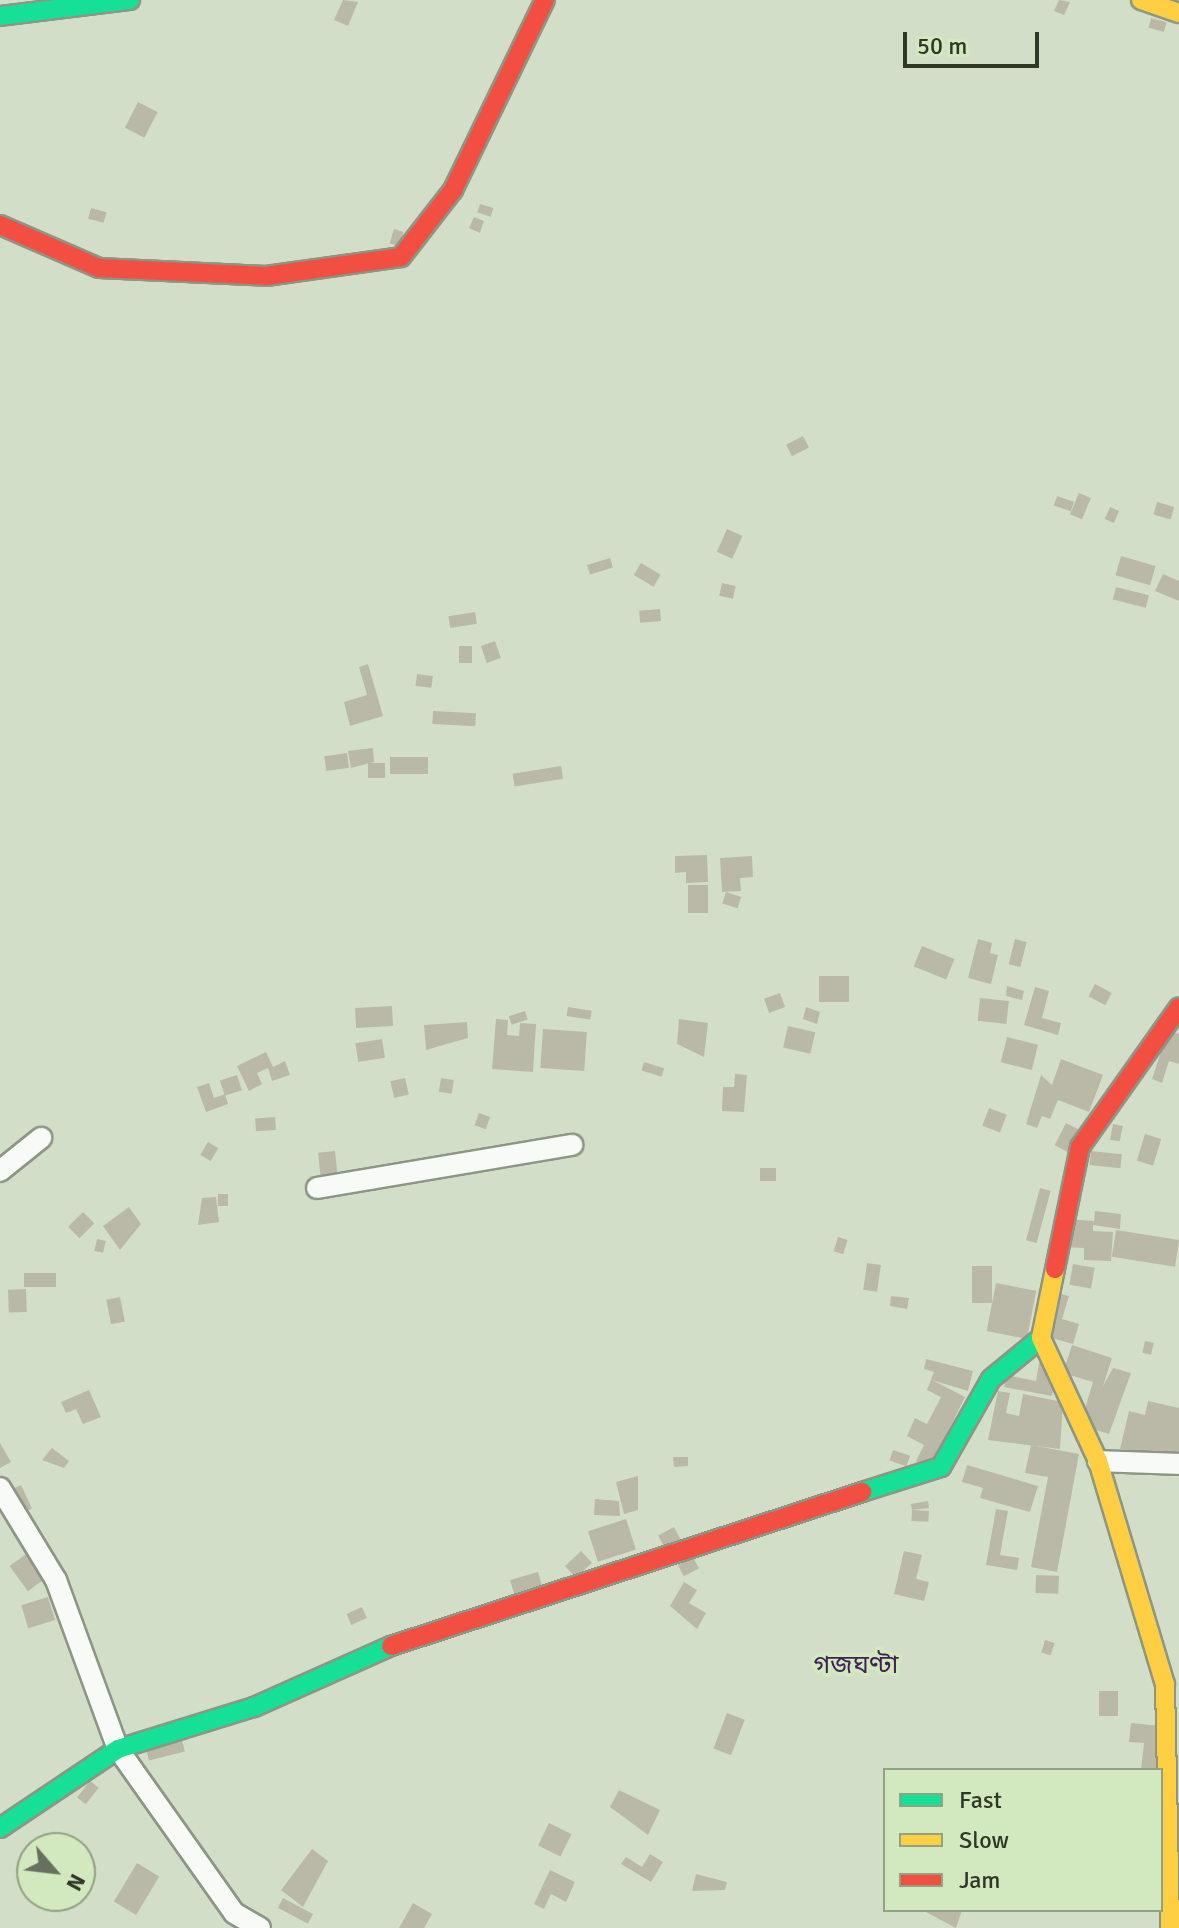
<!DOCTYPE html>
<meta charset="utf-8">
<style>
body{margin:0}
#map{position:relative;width:1179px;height:1928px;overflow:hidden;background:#d3dec8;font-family:Signika,"Noto Sans Bengali",sans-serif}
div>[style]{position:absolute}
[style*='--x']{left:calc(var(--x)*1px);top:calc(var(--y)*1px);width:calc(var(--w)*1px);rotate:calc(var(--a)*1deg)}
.building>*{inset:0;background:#bab9a8;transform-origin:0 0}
.roads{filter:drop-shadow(2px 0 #8d9584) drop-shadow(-2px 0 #8d9584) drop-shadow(0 2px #8d9584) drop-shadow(0 -2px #8d9584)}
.street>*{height:20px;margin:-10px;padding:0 10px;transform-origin:10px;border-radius:10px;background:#f8faf7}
.fast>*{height:18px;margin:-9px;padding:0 9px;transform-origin:9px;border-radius:9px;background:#16e098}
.slow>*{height:18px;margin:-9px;padding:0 9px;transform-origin:9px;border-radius:9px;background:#ffcf43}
.jam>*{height:18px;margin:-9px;padding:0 9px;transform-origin:9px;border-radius:9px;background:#f24e42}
span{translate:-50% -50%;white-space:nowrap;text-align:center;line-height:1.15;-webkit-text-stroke:7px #d2e8be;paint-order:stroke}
.quarter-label{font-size:26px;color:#422057}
.legend{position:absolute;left:883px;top:1768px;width:280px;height:144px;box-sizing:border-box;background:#d2e8be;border:2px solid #91a182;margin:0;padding:10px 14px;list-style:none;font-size:24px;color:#2f3727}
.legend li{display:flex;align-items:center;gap:16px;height:40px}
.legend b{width:40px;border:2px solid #91a182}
.north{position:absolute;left:16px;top:1832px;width:80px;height:80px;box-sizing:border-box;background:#d2e8be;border:2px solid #91a182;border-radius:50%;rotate:118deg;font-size:22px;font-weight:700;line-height:32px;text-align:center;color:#2f3727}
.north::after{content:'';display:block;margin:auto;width:28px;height:36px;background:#68715f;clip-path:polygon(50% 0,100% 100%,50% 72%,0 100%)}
.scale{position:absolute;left:903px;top:32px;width:136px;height:36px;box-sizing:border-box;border:4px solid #2f3727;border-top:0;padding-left:10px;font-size:24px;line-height:28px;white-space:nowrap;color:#2f3727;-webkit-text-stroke:6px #d2e8be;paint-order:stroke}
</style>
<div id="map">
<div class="building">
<i style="clip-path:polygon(343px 0,358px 2px,348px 26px,334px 20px)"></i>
<i style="clip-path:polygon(1059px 0,1070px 2px,1064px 15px,1054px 11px)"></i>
<i style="left:1151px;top:18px;width:16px;height:10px;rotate:15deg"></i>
<i style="left:138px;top:102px;width:22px;height:29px;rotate:27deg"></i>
<i style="left:480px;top:204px;width:14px;height:9px;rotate:17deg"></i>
<i style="left:91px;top:208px;width:16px;height:11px;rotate:15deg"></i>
<i style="clip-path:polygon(474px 217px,484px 221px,480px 233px,469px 228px)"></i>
<i style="left:394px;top:229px;width:10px;height:15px;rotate:17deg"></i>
<i style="left:803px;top:436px;width:13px;height:19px;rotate:63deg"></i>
<i style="left:1079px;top:493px;width:13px;height:23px;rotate:23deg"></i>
<i style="left:1057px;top:496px;width:18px;height:10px;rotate:19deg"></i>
<i style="left:1157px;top:502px;width:18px;height:13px;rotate:16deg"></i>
<i style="left:1110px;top:507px;width:10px;height:13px;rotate:24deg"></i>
<i style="left:727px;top:529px;width:17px;height:25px;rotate:24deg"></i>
<i style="left:1121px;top:556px;width:36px;height:20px;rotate:16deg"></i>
<i style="left:610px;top:558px;width:10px;height:24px;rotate:73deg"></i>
<i style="left:641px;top:563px;width:23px;height:14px;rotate:31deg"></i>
<i style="clip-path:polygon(1163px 574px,1179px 581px,1179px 601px,1155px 591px)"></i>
<i style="left:722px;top:583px;width:14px;height:13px;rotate:12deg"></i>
<i style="left:1116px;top:587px;width:34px;height:13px;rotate:14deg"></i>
<i style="left:660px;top:609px;width:12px;height:21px;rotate:85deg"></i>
<i style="left:475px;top:612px;width:12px;height:27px;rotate:81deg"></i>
<i style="left:495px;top:641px;width:18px;height:15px;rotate:71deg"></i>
<i style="left:459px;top:646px;width:13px;height:17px"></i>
<i style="clip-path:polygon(368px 664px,383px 716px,350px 726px,344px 702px,367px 695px,359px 667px)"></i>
<i style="left:417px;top:674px;width:16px;height:12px;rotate:7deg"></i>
<i style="left:433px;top:711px;width:43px;height:13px;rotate:3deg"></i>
<i style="clip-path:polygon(373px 748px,374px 762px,351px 768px,348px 751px)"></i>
<i style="left:347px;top:753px;width:15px;height:23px;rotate:82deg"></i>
<i style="left:428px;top:757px;width:17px;height:38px;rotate:90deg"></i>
<i style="left:368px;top:763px;width:17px;height:15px"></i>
<i style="left:561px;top:766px;width:13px;height:49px;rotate:81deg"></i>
<i style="clip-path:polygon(707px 855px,708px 882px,686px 883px,686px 872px,675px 873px,675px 856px)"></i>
<i style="clip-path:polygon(752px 856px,753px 877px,740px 878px,741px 891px,722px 892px,720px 858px)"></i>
<i style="left:688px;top:885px;width:20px;height:28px"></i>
<i style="left:726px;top:892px;width:16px;height:12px;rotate:18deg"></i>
<i style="clip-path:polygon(978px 939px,992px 943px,990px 953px,998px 955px,991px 984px,968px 978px)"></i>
<i style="left:1015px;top:939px;width:12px;height:26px;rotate:14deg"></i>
<i style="left:922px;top:946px;width:35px;height:22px;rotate:22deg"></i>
<i style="left:819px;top:976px;width:30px;height:26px"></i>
<i style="left:1095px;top:984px;width:19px;height:14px;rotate:28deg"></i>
<i style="clip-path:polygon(1007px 986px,1024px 991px,1022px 1000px,1006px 996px)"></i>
<i style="clip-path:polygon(1035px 987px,1049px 991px,1042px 1018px,1061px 1023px,1058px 1035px,1024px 1025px)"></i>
<i style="left:780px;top:993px;width:15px;height:17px;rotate:70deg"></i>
<i style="left:980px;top:998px;width:29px;height:23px;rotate:6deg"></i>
<i style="left:392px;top:1006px;width:20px;height:37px;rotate:87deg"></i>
<i style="left:568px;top:1007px;width:24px;height:9px;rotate:9deg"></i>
<i style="clip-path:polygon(806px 1007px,820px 1012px,817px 1024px,803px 1019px)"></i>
<i style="left:525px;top:1011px;width:9px;height:17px;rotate:72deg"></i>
<i style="clip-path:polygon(496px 1019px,508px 1020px,507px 1035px,519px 1036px,520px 1023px,536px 1024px,533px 1072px,492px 1069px)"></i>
<i style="clip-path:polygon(679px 1019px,708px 1023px,704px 1057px,677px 1044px)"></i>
<i style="clip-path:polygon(467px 1022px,468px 1038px,426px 1050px,424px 1025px)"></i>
<i style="left:788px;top:1026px;width:28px;height:22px;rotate:13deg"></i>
<i style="left:543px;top:1029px;width:44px;height:39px;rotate:4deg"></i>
<i style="clip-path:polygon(1168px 1030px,1179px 1034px,1179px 1064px,1169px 1061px,1162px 1083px,1152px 1079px)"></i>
<i style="left:1007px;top:1037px;width:32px;height:26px;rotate:14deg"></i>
<i style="left:382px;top:1039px;width:19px;height:27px;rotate:81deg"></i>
<i style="clip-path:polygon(266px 1052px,273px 1067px,285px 1061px,290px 1075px,272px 1081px,268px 1068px,257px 1073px,262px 1084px,249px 1091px,237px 1066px)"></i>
<i style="clip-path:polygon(1061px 1059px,1103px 1075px,1089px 1112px,1058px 1100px,1050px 1119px,1042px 1116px,1037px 1128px,1026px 1124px,1041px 1075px,1052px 1085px)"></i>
<i style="left:644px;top:1062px;width:21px;height:9px;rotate:17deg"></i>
<i style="clip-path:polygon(735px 1074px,747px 1075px,744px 1112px,722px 1111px,723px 1087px,734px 1087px)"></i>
<i style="left:237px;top:1075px;width:16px;height:18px;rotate:72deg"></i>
<i style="left:405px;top:1078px;width:17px;height:15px;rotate:77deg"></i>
<i style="left:441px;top:1078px;width:13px;height:14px;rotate:9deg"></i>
<i style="clip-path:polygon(209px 1083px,214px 1098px,225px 1094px,228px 1104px,206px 1112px,197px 1087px)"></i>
<i style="left:989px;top:1108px;width:19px;height:19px;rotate:21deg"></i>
<i style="left:479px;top:1113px;width:12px;height:13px;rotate:20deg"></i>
<i style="left:275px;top:1117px;width:13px;height:20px;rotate:86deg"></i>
<i style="left:1066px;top:1123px;width:16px;height:25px;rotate:27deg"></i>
<i style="left:1113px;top:1124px;width:10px;height:16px;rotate:11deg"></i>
<i style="left:1145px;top:1134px;width:17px;height:28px;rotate:17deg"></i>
<i style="left:208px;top:1142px;width:12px;height:15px;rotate:31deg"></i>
<i style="left:335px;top:1151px;width:30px;height:17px;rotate:84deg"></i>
<i style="left:1091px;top:1151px;width:31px;height:14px;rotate:6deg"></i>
<i style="left:760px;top:1168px;width:16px;height:13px"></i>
<i style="left:1040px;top:1188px;width:11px;height:54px;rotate:15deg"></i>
<i style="left:218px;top:1194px;width:10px;height:12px"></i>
<i style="clip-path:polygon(216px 1197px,219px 1222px,198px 1225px,202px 1198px)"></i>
<i style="clip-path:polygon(129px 1207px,141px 1224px,120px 1250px,103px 1226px)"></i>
<i style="clip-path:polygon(1095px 1211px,1121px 1214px,1120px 1229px,1093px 1225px,1093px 1231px,1113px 1232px,1111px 1261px,1084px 1260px,1084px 1248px,1065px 1247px,1066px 1219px,1094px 1221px)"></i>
<i style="left:83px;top:1212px;width:16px;height:21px;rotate:45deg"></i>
<i style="left:1116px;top:1230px;width:64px;height:27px;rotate:9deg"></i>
<i style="left:838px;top:1237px;width:10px;height:15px;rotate:17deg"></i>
<i style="left:97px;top:1239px;width:9px;height:12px;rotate:13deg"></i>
<i style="left:867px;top:1263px;width:14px;height:27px;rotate:8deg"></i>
<i style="left:1073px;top:1264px;width:22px;height:21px;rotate:10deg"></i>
<i style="left:972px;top:1266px;width:20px;height:37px"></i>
<i style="left:56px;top:1273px;width:14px;height:32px;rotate:90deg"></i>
<i style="left:996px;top:1283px;width:41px;height:49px;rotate:11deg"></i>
<i style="left:26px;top:1289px;width:23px;height:18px;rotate:88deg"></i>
<i style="clip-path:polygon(1061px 1294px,1069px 1296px,1062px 1319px,1079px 1324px,1073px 1344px,1048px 1337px)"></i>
<i style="clip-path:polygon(891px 1296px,909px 1298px,907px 1309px,890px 1306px)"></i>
<i style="left:120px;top:1297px;width:25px;height:14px;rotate:79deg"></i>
<i style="left:1145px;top:1341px;width:9px;height:12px;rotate:13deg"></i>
<i style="clip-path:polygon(1072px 1345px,1112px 1358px,1103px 1386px,1113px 1368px,1131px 1373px,1109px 1434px,1080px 1425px,1093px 1382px,1063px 1373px)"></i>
<i style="clip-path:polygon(926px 1359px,973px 1371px,968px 1391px,932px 1380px,965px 1397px,930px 1468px,916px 1461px,924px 1445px,907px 1436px,915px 1418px,927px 1424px,941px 1397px,927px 1390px,934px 1372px,924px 1369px)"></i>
<i style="clip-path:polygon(1039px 1363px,1057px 1366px,1052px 1396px,1004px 1387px,1006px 1375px,1036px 1381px)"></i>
<i style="clip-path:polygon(89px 1390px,101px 1417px,83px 1424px,76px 1409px,66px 1413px,61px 1402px)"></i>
<i style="clip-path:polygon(998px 1391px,1010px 1393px,1006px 1413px,1019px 1416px,1023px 1394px,1063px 1402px,1060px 1449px,988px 1440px)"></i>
<i style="clip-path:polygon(1148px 1401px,1179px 1408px,1179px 1462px,1120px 1449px,1129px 1411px,1145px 1415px)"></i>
<i style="clip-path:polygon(0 1443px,11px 1462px,0 1468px)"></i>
<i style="clip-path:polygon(1031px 1445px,1079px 1454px,1057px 1572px,1031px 1567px,1048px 1477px,1025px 1473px)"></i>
<i style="clip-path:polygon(52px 1448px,69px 1461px,64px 1468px,42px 1460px)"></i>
<i style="left:893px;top:1450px;width:18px;height:11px;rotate:19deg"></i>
<i style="clip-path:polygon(673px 1457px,688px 1457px,688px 1466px,674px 1467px)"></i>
<i style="clip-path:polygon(967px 1465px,1038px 1486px,1030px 1512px,980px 1498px,983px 1488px,962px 1482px)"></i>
<i style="clip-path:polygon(638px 1476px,638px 1510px,624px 1514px,616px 1482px)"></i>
<i style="left:21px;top:1485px;width:26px;height:13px;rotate:65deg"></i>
<i style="clip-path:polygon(595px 1499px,619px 1501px,620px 1516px,594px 1515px)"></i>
<i style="clip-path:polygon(928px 1501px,929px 1508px,912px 1510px,911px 1504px)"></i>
<i style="clip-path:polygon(996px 1509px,1008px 1511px,1000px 1555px,1019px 1558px,1017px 1570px,986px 1565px)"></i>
<i style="left:912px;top:1510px;width:17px;height:11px;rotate:3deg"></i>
<i style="left:626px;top:1519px;width:32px;height:40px;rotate:72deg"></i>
<i style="left:674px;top:1527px;width:15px;height:18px;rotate:62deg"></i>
<i style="left:581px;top:1551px;width:16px;height:22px;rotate:47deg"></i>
<i style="clip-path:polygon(904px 1551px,922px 1555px,916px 1579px,929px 1582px,924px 1601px,894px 1594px)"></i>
<i style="left:29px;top:1552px;width:31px;height:24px;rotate:54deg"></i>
<i style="left:693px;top:1557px;width:13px;height:17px;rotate:63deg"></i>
<i style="left:538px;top:1572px;width:18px;height:29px;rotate:74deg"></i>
<i style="left:1036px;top:1575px;width:23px;height:18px;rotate:2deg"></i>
<i style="clip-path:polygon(684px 1582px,697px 1590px,689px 1603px,706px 1613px,697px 1629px,670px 1606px)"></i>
<i style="left:48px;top:1597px;width:24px;height:28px;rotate:73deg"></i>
<i style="left:362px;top:1607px;width:12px;height:17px;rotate:66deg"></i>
<i style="left:1045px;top:1640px;width:10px;height:13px;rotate:17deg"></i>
<i style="left:1099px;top:1691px;width:19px;height:25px"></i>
<i style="left:727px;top:1713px;width:19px;height:38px;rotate:21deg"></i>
<i style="clip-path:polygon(1131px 1723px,1162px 1726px,1157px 1770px,1141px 1770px,1144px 1743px,1129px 1742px)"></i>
<i style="left:181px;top:1736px;width:16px;height:37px;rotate:76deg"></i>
<i style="left:90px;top:1781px;width:11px;height:21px;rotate:38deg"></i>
<i style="clip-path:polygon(619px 1790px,660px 1810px,648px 1835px,610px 1807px)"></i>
<i style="left:549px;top:1823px;width:25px;height:25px;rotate:26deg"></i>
<i style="clip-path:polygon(312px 1849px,328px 1861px,303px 1907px,281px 1890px)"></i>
<i style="clip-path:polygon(650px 1854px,663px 1862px,651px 1882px,621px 1864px,626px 1857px,642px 1867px)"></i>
<i style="left:137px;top:1863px;width:26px;height:45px;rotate:31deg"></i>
<i style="clip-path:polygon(550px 1870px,575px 1882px,566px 1902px,551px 1894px,544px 1909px,534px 1904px)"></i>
<i style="clip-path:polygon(696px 1874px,727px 1882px,725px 1890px,692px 1891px)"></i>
<i style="left:283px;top:1898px;width:34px;height:11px;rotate:28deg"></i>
<i style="clip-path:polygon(413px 1903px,432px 1914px,424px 1928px,399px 1928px)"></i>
<i style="clip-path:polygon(922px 1910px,962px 1910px,956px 1928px)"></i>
</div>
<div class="roads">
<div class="street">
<i style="--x:0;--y:1171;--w:53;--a:-38.8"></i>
<i style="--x:317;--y:1188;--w:259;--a:-9.6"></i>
<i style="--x:1098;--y:1461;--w:81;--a:2.1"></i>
<i style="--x:0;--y:1488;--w:108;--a:58.7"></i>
<i style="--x:56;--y:1580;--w:180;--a:69.9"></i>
<i style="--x:118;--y:1749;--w:201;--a:54.7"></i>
<i style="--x:234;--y:1913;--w:30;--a:30"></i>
</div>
<div class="fast">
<i style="--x:0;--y:16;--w:131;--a:-7"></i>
<i style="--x:862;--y:1492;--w:83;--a:-17.6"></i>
<i style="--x:941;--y:1467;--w:101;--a:-60.4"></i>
<i style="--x:991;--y:1379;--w:65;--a:-39.4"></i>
<i style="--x:0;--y:1828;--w:142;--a:-33.8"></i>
<i style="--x:118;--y:1749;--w:142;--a:-17.2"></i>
<i style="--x:254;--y:1707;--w:150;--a:-24"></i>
</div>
<div class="slow">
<i style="--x:1141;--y:0;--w:40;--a:18.9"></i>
<i style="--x:1055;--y:1269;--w:70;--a:101.5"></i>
<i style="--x:1041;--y:1338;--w:136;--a:65.1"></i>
<i style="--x:1098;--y:1461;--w:233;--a:73.3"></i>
<i style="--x:1165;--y:1684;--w:244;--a:88.8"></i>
</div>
<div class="jam">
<i style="--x:0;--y:225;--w:108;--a:23.5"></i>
<i style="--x:99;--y:268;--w:167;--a:2.7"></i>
<i style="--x:266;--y:276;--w:136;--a:-8"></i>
<i style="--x:401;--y:257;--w:85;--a:-52.2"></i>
<i style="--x:453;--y:190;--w:211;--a:-64.2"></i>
<i style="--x:1055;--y:1269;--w:125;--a:-78.4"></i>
<i style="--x:1080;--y:1147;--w:171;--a:-54.7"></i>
<i style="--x:391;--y:1646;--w:496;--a:-18.1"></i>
</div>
</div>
<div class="quarter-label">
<span style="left:856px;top:1666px">গজঘণ্টা</span>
</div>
<ul class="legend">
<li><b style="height:10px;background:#16e098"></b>Fast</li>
<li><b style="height:10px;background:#ffcf43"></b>Slow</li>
<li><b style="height:10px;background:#f24e42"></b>Jam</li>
</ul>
<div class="north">N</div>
<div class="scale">50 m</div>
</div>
